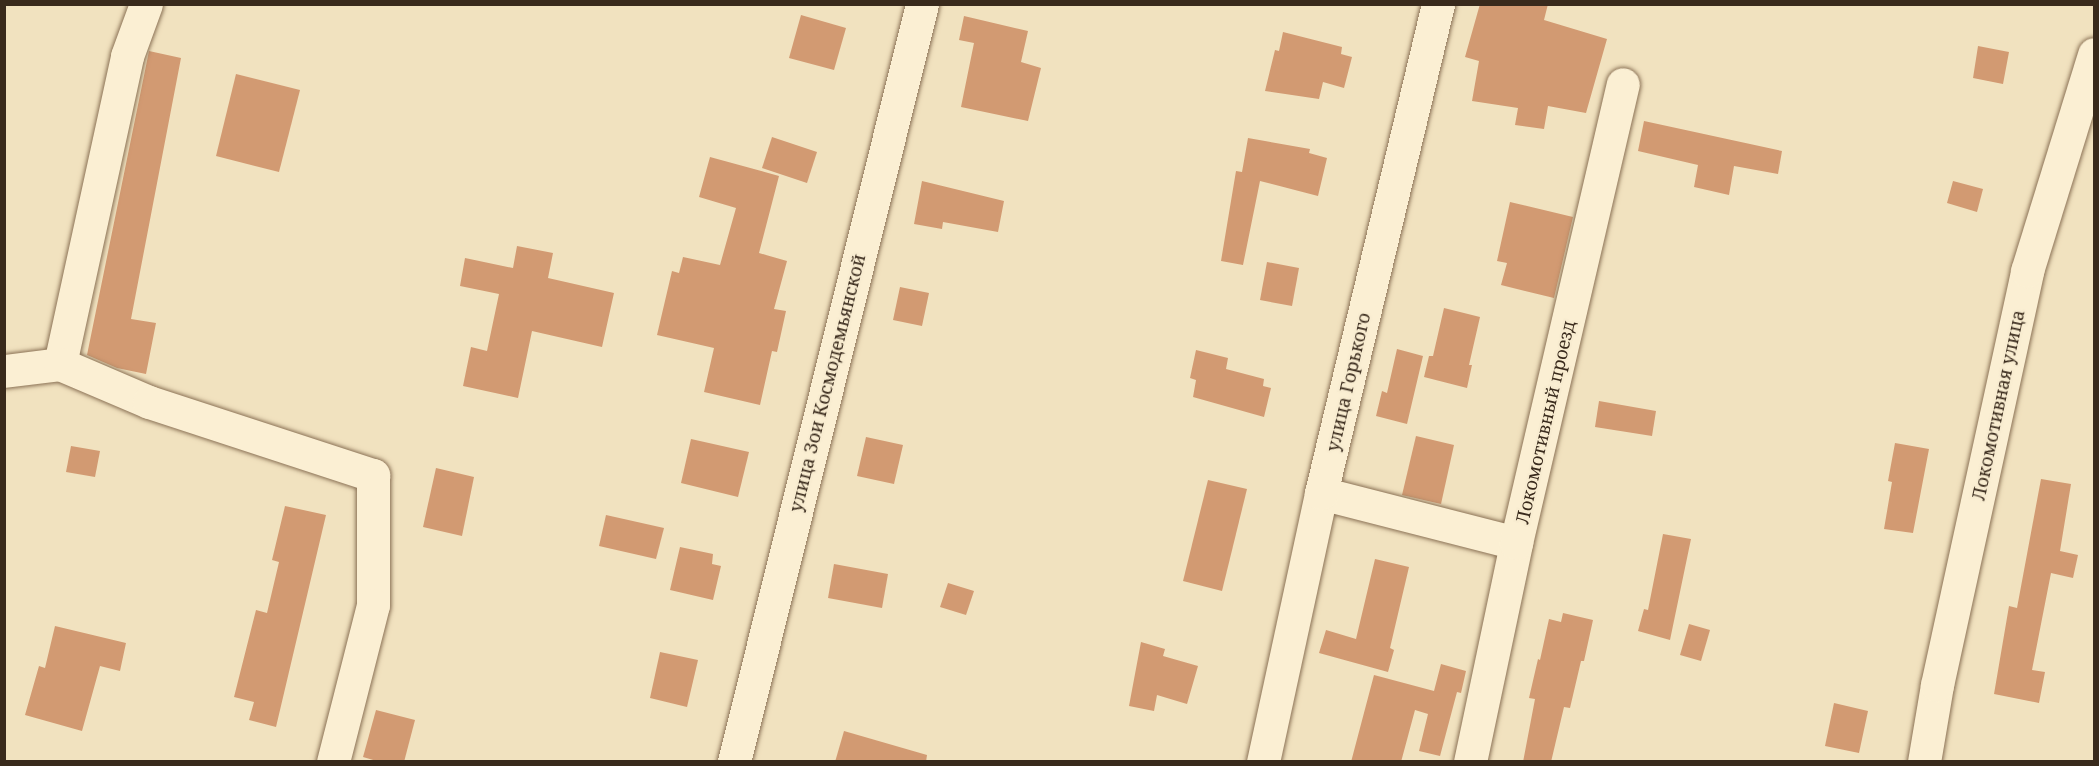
<!DOCTYPE html>
<html>
<head>
<meta charset="utf-8">
<style>
	body { margin:0 }
	#map { position:relative; width:2099px; height:766px; overflow:hidden; background:#f1e2bf; font-family:"Noto Serif",serif }
	div>[style] { position:absolute }
	.building>* { inset:0; background:#d29a72 }
	.roads { filter:drop-shadow(0 0 2px #8b7256) drop-shadow(0 0 2px #8b7256) }
	.minor>* { height:33px; margin:-16.5px; padding:0 16.5px; transform-origin:16.5px; border-radius:16.5px; background:#fbefd3 }
	span { translate:-50% -50%; white-space:nowrap; text-align:center; line-height:1.15; -webkit-text-stroke:4.5px #f8ecd0; paint-order:stroke }
	.street-label { font-size:18px; color:#392a1c }
	.frame { position:absolute; inset:0; border:6px solid #392a1c; pointer-events:none }
</style>
</head>
<body>
<div id="map">
	<div class="building">
		<i style="clip-path:polygon(1480px 4px,1548px 4px,1544px 20px,1607px 39px,1586px 113px,1548px 106px,1544px 129px,1515px 125px,1518px 108px,1472px 101px,1479px 61px,1465px 57px)"></i>
		<i style="clip-path:polygon(801px 15px,846px 28px,834px 70px,789px 58px)"></i>
		<i style="clip-path:polygon(964px 16px,1028px 31px,1021px 62px,1041px 68px,1028px 121px,961px 107px,974px 43px,959px 40px)"></i>
		<i style="clip-path:polygon(1283px 32px,1342px 47px,1341px 54px,1352px 57px,1344px 88px,1323px 82px,1319px 99px,1265px 91px,1275px 50px,1279px 51px)"></i>
		<i style="clip-path:polygon(1978px 46px,2009px 52px,2003px 84px,1973px 78px)"></i>
		<i style="clip-path:polygon(149px 51px,181px 58px,131px 319px,156px 323px,146px 374px,117px 368px,87px 355px)"></i>
		<i style="clip-path:polygon(236px 74px,300px 90px,279px 172px,216px 156px)"></i>
		<i style="clip-path:polygon(1644px 121px,1782px 151px,1778px 174px,1734px 166px,1729px 195px,1694px 187px,1698px 165px,1638px 151px)"></i>
		<i style="clip-path:polygon(772px 137px,817px 152px,807px 183px,762px 168px)"></i>
		<i style="clip-path:polygon(1248px 138px,1310px 149px,1309px 153px,1327px 158px,1318px 196px,1260px 181px,1243px 265px,1221px 261px,1236px 171px,1242px 172px)"></i>
		<i style="clip-path:polygon(710px 157px,779px 176px,759px 253px,787px 261px,774px 309px,786px 311px,777px 352px,772px 351px,760px 405px,704px 392px,714px 348px,657px 335px,672px 271px,679px 273px,683px 257px,720px 265px,736px 208px,699px 197px)"></i>
		<i style="clip-path:polygon(922px 181px,1004px 201px,998px 232px,943px 222px,942px 229px,914px 224px)"></i>
		<i style="clip-path:polygon(1953px 181px,1983px 189px,1977px 212px,1947px 203px)"></i>
		<i style="clip-path:polygon(1510px 202px,1573px 217px,1554px 298px,1501px 285px,1507px 263px,1497px 261px)"></i>
		<i style="clip-path:polygon(517px 246px,553px 253px,548px 278px,614px 293px,602px 347px,532px 331px,518px 398px,463px 386px,471px 347px,487px 351px,499px 294px,460px 286px,465px 258px,513px 268px)"></i>
		<i style="clip-path:polygon(1267px 262px,1299px 268px,1292px 306px,1260px 300px)"></i>
		<i style="clip-path:polygon(900px 287px,929px 293px,922px 326px,893px 320px)"></i>
		<i style="clip-path:polygon(1444px 308px,1480px 317px,1469px 365px,1472px 365px,1467px 388px,1424px 377px,1429px 356px,1433px 356px)"></i>
		<i style="clip-path:polygon(1397px 349px,1423px 356px,1407px 424px,1376px 416px,1382px 391px,1387px 393px)"></i>
		<i style="clip-path:polygon(1196px 350px,1228px 358px,1226px 369px,1264px 379px,1263px 386px,1271px 388px,1264px 417px,1193px 397px,1196px 380px,1190px 378px)"></i>
		<i style="clip-path:polygon(1599px 401px,1656px 411px,1652px 436px,1595px 427px)"></i>
		<i style="clip-path:polygon(1416px 436px,1454px 445px,1441px 504px,1402px 495px)"></i>
		<i style="clip-path:polygon(866px 437px,903px 445px,894px 484px,857px 476px)"></i>
		<i style="clip-path:polygon(691px 439px,749px 452px,738px 497px,681px 483px)"></i>
		<i style="clip-path:polygon(1895px 443px,1929px 449px,1913px 533px,1884px 529px,1892px 482px,1888px 481px)"></i>
		<i style="clip-path:polygon(71px 446px,100px 451px,95px 477px,66px 472px)"></i>
		<i style="clip-path:polygon(436px 468px,474px 477px,462px 536px,423px 527px)"></i>
		<i style="clip-path:polygon(2041px 479px,2071px 484px,2060px 551px,2078px 555px,2073px 578px,2051px 573px,2032px 670px,2045px 672px,2039px 703px,1994px 694px,2009px 606px,2017px 608px)"></i>
		<i style="clip-path:polygon(1208px 480px,1247px 489px,1222px 591px,1183px 581px)"></i>
		<i style="clip-path:polygon(285px 506px,326px 515px,276px 727px,249px 720px,254px 702px,234px 697px,256px 610px,267px 613px,279px 562px,272px 560px)"></i>
		<i style="clip-path:polygon(606px 515px,664px 528px,656px 559px,599px 546px)"></i>
		<i style="clip-path:polygon(1663px 534px,1691px 539px,1670px 640px,1638px 631px,1644px 609px,1648px 610px)"></i>
		<i style="clip-path:polygon(680px 547px,713px 554px,712px 564px,721px 566px,713px 600px,670px 590px)"></i>
		<i style="clip-path:polygon(1375px 559px,1409px 567px,1390px 648px,1394px 650px,1388px 672px,1319px 653px,1326px 630px,1356px 639px)"></i>
		<i style="clip-path:polygon(834px 564px,888px 574px,882px 608px,828px 598px)"></i>
		<i style="clip-path:polygon(948px 583px,974px 591px,966px 615px,940px 607px)"></i>
		<i style="clip-path:polygon(1563px 613px,1593px 620px,1584px 661px,1581px 661px,1570px 708px,1564px 707px,1551px 762px,1523px 762px,1535px 699px,1529px 698px,1538px 659px,1540px 660px,1549px 619px,1561px 622px)"></i>
		<i style="clip-path:polygon(1689px 624px,1710px 630px,1701px 661px,1680px 655px)"></i>
		<i style="clip-path:polygon(55px 626px,126px 643px,120px 671px,100px 666px,82px 731px,25px 715px,39px 666px,45px 668px)"></i>
		<i style="clip-path:polygon(1141px 642px,1165px 649px,1163px 656px,1198px 666px,1187px 704px,1157px 695px,1154px 711px,1129px 706px)"></i>
		<i style="clip-path:polygon(660px 652px,698px 660px,687px 707px,650px 698px)"></i>
		<i style="clip-path:polygon(1441px 664px,1466px 671px,1461px 693px,1457px 692px,1440px 756px,1419px 751px,1428px 714px,1415px 710px,1401px 762px,1351px 762px,1374px 675px,1434px 691px)"></i>
		<i style="clip-path:polygon(1834px 703px,1868px 711px,1859px 753px,1825px 746px)"></i>
		<i style="clip-path:polygon(376px 710px,415px 720px,404px 762px,380px 762px,363px 757px)"></i>
		<i style="clip-path:polygon(844px 731px,927px 755px,926px 762px,835px 762px)"></i>
	</div>
	<div class="roads">
		<div class="minor">
			<i style="left:60px;top:364px;width:315px;rotate:-77.7deg"></i>
			<i style="left:127px;top:56px;width:55px;rotate:-69.9deg"></i>
			<i style="left:4px;top:371px;width:56px;rotate:-7.1deg"></i>
			<i style="left:60px;top:364px;width:97px;rotate:23.1deg"></i>
			<i style="left:149px;top:402px;width:236px;rotate:18.1deg"></i>
			<i style="left:373px;top:475px;width:130px;rotate:90deg"></i>
			<i style="left:373px;top:605px;width:162px;rotate:104.3deg"></i>
			<i style="left:1321px;top:493px;width:201px;rotate:14.4deg"></i>
			<i style="left:734px;top:762px;width:781px;rotate:-76.07deg"></i>
			<i style="left:1263px;top:762px;width:275px;rotate:-77.8deg"></i>
			<i style="left:1321px;top:493px;width:503px;rotate:-76.54deg"></i>
			<i style="left:1470px;top:762px;width:224px;rotate:-78.1deg"></i>
			<i style="left:1516px;top:543px;width:471px;rotate:-76.9deg"></i>
			<i style="left:1924px;top:762px;width:78px;rotate:-80.4deg"></i>
			<i style="left:1937px;top:685px;width:424px;rotate:-77.7deg"></i>
			<i style="left:2027px;top:271px;width:227px;rotate:-72.8deg"></i>
		</div>
	</div>
	<div class="street-label">
		<span style="left:1348px;top:382px;rotate:-77deg">улица Горького</span>
		<span style="left:827px;top:383px;rotate:-76deg">улица Зои Космодемьянской</span>
		<span style="left:1998px;top:405px;rotate:-78deg">Локомотивная улица</span>
		<span style="left:1545px;top:422px;rotate:-77deg">Локомотивный проезд</span>
	</div>
	<div class="frame"></div>
</div>
</body>
</html>
